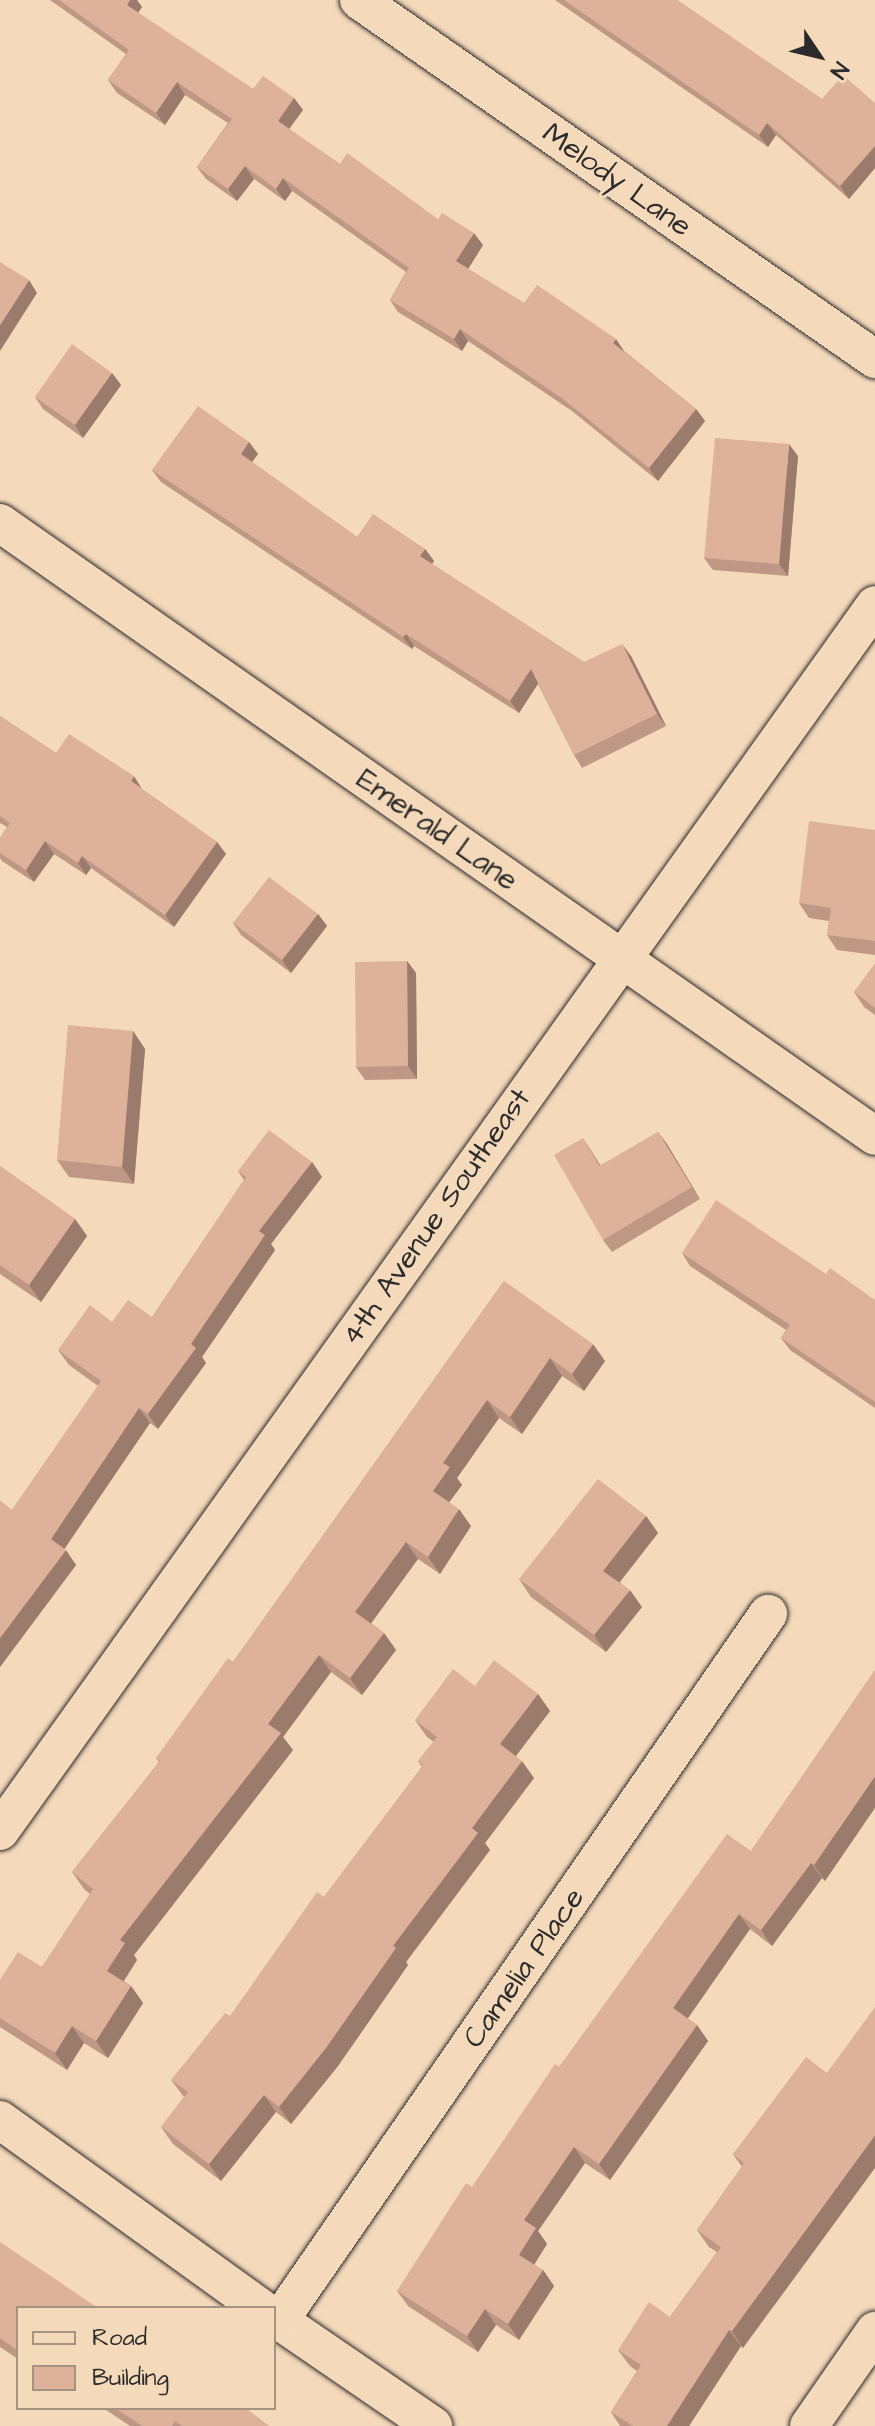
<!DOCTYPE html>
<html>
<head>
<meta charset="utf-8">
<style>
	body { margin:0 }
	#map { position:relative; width:875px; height:2426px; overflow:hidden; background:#f5d9bb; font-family:"Architects Daughter",sans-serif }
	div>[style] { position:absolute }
	.roads { filter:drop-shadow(0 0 2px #2b2b2b) drop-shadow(0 0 2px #2b2b2b) }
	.street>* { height:38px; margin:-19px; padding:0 19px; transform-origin:19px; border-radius:19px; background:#f5d9bb }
	.wall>* { inset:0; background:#be9884 }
	.shaded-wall>* { inset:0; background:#9b7c6c }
	.building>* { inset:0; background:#ddb19a }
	span { translate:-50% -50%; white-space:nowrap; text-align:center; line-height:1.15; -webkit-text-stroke:6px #f5d9bb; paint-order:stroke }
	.street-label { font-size:30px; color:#2b2b2b }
	.legend { position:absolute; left:16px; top:2306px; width:260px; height:104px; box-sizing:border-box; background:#f5d9bb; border:2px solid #a49381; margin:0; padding:10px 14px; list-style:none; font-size:24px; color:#2b2b2b }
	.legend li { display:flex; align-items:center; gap:16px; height:40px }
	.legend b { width:40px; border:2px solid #a49381 }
	.north { position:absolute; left:779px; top:16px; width:80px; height:80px; -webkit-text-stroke:6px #f5d9bb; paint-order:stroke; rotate:125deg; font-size:22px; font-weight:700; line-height:32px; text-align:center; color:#2b2b2b }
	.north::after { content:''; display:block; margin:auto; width:28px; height:36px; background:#2b2b2b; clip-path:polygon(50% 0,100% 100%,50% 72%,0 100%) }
</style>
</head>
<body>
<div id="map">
	<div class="roads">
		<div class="street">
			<i style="left:359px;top:0;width:629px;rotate:34.83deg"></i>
			<i style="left:0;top:523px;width:1068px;rotate:35.01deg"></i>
			<i style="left:0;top:1831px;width:1506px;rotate:-54.48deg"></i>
			<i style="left:0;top:2120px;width:322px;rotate:35.8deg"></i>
			<i style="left:274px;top:2317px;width:193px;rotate:34.4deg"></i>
			<i style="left:279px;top:2321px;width:860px;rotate:-55.33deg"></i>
			<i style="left:809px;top:2426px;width:116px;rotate:-55.2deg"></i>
		</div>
	</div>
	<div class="wall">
		<i style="clip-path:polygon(50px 0,137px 0,142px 7px,138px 13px,253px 89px,294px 98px,303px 110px,289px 129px,340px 164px,483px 245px,468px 269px,524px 303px,624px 351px,696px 409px,705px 421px,658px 481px,572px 411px,468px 341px,462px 351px,398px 312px,390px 300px,406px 272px,292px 191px,285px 201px,254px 179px,237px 201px,206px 179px,197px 167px,228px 123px,185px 95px,165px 125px,117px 93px,108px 80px,126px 54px)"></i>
		<i style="clip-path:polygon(555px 0,677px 0,822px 99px,875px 103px,875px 168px,849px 199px,776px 135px,768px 147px)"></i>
		<i style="clip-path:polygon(112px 373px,121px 385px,83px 438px,43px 409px,35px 397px)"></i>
		<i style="clip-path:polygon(249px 442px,258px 454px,252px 462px,357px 537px,425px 549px,434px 561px,432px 564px,584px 662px,631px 656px,666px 726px,582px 768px,574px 755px,538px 684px,519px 713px,414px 646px,412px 649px,161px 482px,152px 470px)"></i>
		<i style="clip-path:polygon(798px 456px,788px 576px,713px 570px,704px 558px)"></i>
		<i style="clip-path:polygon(0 716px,56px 753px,142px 789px,217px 842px,226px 854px,174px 927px,91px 868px,86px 875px,54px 854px,34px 882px,2px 861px,0 858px,0 838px,7px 827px,0 823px)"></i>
		<i style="clip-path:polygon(875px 830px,875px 955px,837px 950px,827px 935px,829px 921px,809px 918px,799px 903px)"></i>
		<i style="clip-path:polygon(318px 914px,327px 926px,291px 973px,241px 935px,233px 923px)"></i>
		<i style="clip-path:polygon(407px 961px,416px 973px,417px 1079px,365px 1080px,356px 1067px)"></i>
		<i style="clip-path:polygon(875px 964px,875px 1015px,864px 1007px,854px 992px)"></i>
		<i style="clip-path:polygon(133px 1031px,145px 1049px,134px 1184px,69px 1177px,57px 1160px)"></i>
		<i style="clip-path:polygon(658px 1132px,700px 1199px,612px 1252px,603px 1240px,583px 1138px,601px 1166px)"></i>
		<i style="clip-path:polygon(312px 1162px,322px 1177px,271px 1244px,275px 1250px,202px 1357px,206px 1363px,158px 1429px,150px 1423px,64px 1549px,76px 1565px,0 1667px,0 1501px,12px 1510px,98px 1386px,69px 1365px,58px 1350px,112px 1322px,152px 1317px,244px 1180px,238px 1171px)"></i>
		<i style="clip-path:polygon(0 1166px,75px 1219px,87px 1236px,41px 1302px,0 1274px)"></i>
		<i style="clip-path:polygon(682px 1253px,826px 1274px,875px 1300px,875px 1408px,790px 1350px,781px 1338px,786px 1330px,690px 1266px)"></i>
		<i style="clip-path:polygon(504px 1281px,605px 1361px,584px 1391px,562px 1376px,522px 1434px,499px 1418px,457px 1478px,462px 1485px,449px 1502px,471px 1526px,440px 1574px,418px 1559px,371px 1623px,384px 1633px,396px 1650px,362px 1695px,331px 1672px,283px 1737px,293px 1750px,134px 1955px,137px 1960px,124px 1981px,131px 1986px,143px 2003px,108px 2058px,84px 2043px,67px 2070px,0 2027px,0 1980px,42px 1967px,90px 1894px,84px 1889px,72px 1872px,159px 1762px,156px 1758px,233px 1662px)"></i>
		<i style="clip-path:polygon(646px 1516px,658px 1533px,620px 1582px,642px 1607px,606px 1652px,531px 1597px,519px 1579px)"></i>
		<i style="clip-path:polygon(875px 1670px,825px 1881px,822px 1878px,772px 1946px,750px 1929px,687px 2018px,697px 2025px,708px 2041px,610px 2180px,585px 2163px,538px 2231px,547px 2244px,534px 2265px,543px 2270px,554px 2286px,519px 2340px,496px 2325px,478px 2352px,408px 2306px,397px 2291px,559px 2067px,751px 1851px)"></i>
		<i style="clip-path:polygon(475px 1686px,538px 1694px,550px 1711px,516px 1756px,534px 1778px,485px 1843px,490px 1850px,406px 1962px,408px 1965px,338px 2066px,291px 2124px,276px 2112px,221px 2181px,173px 2144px,161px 2127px,184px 2097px,171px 2080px,230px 2016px,324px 1897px,422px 1767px,418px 1761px,434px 1742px,427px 1737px,415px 1720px)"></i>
		<i style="clip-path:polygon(827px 2073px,743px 2348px,741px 2346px,689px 2426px,620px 2426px,611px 2412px,637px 2371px,630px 2366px,618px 2350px,670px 2317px,717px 2252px,709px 2247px,697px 2230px,742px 2167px,733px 2154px)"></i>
		<i style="clip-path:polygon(0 2242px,18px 2308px,18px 2359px,0 2347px)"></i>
		<i style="clip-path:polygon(103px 2408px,245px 2408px,269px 2426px,130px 2426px)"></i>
	</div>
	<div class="shaded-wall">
		<i style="clip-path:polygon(130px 0,137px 0,142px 7px,135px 17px,127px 5px)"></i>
		<i style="clip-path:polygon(177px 82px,185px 95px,165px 125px,156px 113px)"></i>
		<i style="clip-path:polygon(294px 98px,303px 110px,286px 133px,278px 121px)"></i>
		<i style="clip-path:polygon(767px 123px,776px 135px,768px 147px,759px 135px)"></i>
		<i style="clip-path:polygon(875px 146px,875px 168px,849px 199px,840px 186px)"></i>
		<i style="clip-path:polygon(245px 166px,254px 179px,237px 201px,228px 189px)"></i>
		<i style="clip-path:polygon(283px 178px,292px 191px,285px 201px,276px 189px)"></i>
		<i style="clip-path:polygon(474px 233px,483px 245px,465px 274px,456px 261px)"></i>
		<i style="clip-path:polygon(29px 280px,37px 293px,0 351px,0 325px)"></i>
		<i style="clip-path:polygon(460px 329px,468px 341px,462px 351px,454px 339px)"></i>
		<i style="clip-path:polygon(616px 339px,624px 351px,621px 355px,613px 343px)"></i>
		<i style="clip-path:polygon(112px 373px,121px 385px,83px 438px,75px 425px)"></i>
		<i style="clip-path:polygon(696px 409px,705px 421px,658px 481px,649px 468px)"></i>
		<i style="clip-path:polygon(249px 442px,258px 454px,249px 466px,241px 454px)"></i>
		<i style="clip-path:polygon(789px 444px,798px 456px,788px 576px,779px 564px)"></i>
		<i style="clip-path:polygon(425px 549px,434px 561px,429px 569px,420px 556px)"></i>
		<i style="clip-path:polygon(406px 634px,414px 646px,412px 649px,403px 637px)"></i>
		<i style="clip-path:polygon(622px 644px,631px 656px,666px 726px,657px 714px)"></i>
		<i style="clip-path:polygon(531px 669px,539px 682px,519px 713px,510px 701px)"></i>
		<i style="clip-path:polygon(134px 776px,142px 789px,131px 781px)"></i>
		<i style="clip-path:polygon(45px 841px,54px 854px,34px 882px,26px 870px)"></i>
		<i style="clip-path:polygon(217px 842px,226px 854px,174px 927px,165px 915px)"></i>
		<i style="clip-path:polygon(82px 856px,91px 868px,86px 875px,78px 863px)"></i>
		<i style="clip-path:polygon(318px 914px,327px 926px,291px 973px,282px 960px)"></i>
		<i style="clip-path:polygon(407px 961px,416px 973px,417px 1079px,408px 1066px)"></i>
		<i style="clip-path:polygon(133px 1031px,145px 1049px,134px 1184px,122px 1167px)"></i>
		<i style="clip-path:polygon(658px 1132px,667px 1144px,700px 1199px,692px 1187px)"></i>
		<i style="clip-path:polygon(312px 1162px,322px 1177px,271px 1244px,275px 1250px,202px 1357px,206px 1363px,158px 1429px,148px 1414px,259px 1231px)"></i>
		<i style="clip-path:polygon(75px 1219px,87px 1236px,41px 1302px,29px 1285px)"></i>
		<i style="clip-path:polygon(593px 1344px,605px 1361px,584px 1391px,572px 1374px)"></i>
		<i style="clip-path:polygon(550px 1358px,562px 1376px,522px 1434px,510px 1417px)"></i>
		<i style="clip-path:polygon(487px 1400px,499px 1418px,457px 1478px,462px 1485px,445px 1508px,433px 1491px,443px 1463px)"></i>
		<i style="clip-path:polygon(139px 1408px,150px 1423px,61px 1554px,51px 1539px)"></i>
		<i style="clip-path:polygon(459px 1509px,471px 1526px,440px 1574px,428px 1557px)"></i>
		<i style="clip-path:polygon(646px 1516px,658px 1533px,615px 1588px,603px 1571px)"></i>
		<i style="clip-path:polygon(406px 1542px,418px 1559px,367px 1629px,355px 1612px)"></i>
		<i style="clip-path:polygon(66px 1550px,76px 1565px,0 1667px,0 1638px)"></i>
		<i style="clip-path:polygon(630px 1590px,642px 1607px,606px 1652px,594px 1635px)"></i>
		<i style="clip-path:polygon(384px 1633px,396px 1650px,362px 1695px,350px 1678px)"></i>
		<i style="clip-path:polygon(319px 1655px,331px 1672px,283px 1737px,293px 1750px,134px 1955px,137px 1960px,119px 1988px,107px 1971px,120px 1940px,268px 1724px)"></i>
		<i style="clip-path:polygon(538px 1694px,550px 1711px,512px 1761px,500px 1744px)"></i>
		<i style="clip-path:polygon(522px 1761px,534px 1778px,485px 1843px,490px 1850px,406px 1962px,408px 1965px,338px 2066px,291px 2124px,279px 2107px,393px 1946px,472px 1828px)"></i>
		<i style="clip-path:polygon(875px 1776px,875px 1808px,825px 1881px,814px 1865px)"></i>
		<i style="clip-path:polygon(811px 1863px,822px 1878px,772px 1946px,761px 1930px)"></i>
		<i style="clip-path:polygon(739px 1914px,750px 1929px,684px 2024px,673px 2008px)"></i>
		<i style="clip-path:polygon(131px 1986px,143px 2003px,108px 2058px,96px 2041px)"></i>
		<i style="clip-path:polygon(697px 2025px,708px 2041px,610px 2180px,599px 2164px)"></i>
		<i style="clip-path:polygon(72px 2026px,84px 2043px,67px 2070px,55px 2053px)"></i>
		<i style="clip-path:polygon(264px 2095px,276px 2112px,221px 2181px,209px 2164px)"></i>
		<i style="clip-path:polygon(875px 2135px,875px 2168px,743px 2348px,732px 2331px)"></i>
		<i style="clip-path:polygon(574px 2147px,585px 2163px,538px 2231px,547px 2244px,530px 2271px,519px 2255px,524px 2220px)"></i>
		<i style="clip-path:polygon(543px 2270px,554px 2286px,519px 2340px,508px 2324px)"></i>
		<i style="clip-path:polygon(485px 2309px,496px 2325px,478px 2352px,467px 2336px)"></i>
		<i style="clip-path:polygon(729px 2330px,741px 2346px,689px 2426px,667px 2426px)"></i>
	</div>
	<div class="building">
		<i style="clip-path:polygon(59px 0,130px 0,127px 5px,253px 89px,263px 76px,294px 98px,278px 121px,340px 164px,347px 153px,438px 219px,442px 213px,474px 233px,456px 261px,524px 303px,537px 285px,616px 339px,613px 343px,696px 409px,649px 468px,563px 399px,460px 329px,454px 339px,390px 300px,409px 268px,283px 178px,276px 189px,245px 166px,228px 189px,197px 167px,232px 119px,177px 82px,156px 113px,108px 80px,129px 50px)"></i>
		<i style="clip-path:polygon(564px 0,677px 0,822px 99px,843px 75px,875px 103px,875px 146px,840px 186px,767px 123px,759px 135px)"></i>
		<i style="clip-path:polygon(0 262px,29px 280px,0 325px)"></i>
		<i style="clip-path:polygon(72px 344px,112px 373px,75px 425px,35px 397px)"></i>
		<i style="clip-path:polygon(198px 406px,249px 442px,241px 454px,357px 537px,373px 514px,425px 549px,420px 556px,584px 662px,622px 644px,657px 714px,574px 755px,531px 669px,510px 701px,406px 634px,403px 637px,152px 470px)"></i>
		<i style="clip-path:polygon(715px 438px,789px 444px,779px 564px,704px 558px)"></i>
		<i style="clip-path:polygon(0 716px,56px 753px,69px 734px,134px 776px,131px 781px,217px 842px,165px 915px,82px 856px,78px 863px,45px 841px,26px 870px,0 853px,0 838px,10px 823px,0 816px)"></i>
		<i style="clip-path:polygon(809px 821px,875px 830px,875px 941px,827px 935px,831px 908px,799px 903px)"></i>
		<i style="clip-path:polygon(269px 877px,318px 914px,282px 960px,233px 923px)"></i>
		<i style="clip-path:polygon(407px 961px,408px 1066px,356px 1067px,355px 962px)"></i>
		<i style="clip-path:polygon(875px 964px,875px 1008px,854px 992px)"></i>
		<i style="clip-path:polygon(68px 1025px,133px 1031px,122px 1167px,57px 1160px)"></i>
		<i style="clip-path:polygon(269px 1130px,312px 1162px,259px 1231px,265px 1235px,191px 1344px,196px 1348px,148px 1414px,139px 1408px,51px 1539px,66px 1550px,0 1638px,0 1501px,12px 1510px,101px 1381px,58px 1350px,90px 1305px,112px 1322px,128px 1300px,152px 1317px,246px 1177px,238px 1171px)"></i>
		<i style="clip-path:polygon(658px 1132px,692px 1187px,603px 1240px,554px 1155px,583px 1138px,599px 1166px)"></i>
		<i style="clip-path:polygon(0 1166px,75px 1219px,29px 1285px,0 1265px)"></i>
		<i style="clip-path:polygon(716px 1200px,826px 1274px,830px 1268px,875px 1300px,875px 1402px,781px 1338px,790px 1325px,682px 1253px)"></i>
		<i style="clip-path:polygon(504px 1281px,593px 1344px,572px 1374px,550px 1358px,510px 1417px,487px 1400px,443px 1463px,450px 1467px,433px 1491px,459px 1509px,428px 1557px,406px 1542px,355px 1612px,384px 1633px,350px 1678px,319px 1655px,268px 1724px,281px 1733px,120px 1940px,125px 1943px,107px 1971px,131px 1986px,96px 2041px,72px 2026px,55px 2053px,0 2018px,0 1980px,18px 1952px,42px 1967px,93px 1889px,72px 1872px,160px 1761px,156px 1758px,228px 1658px,233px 1662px)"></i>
		<i style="clip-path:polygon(598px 1479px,646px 1516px,603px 1571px,630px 1590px,594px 1635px,519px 1579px)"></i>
		<i style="clip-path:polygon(494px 1660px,538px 1694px,500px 1744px,522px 1761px,472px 1828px,478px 1833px,393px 1946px,396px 1948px,326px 2048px,279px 2107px,264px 2095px,209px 2164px,161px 2127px,188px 2092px,171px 2080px,225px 2013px,230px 2016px,317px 1892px,324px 1897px,423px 1765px,418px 1761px,437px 1737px,415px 1720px,453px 1669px,475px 1686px)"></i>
		<i style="clip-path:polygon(875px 1670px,875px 1776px,814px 1865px,811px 1863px,761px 1930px,739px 1914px,673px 2008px,697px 2025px,599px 2164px,574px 2147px,524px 2220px,536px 2228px,519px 2255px,543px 2270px,508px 2324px,485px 2309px,467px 2336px,397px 2291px,466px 2183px,472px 2187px,555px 2064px,559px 2067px,727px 1834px,751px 1851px)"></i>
		<i style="clip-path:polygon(875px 2007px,875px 2135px,732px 2331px,729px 2330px,667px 2426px,633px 2426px,611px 2412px,641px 2365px,618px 2350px,649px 2302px,670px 2317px,721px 2247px,697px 2230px,744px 2163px,733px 2154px,806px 2057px,827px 2073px)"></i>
		<i style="clip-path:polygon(0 2242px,98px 2308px,18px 2308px,18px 2351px,0 2338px)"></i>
		<i style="clip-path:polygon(115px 2408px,245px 2408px,269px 2426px,182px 2426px,175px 2421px,172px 2426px,142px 2426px)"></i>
	</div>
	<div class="street-label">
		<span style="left:617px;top:180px;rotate:35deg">Melody Lane</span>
		<span style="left:437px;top:830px;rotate:35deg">Emerald Lane</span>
		<span style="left:436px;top:1217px;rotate:-55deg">4th Avenue Southeast</span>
		<span style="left:524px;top:1968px;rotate:-55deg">Camelia Place</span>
	</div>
	<ul class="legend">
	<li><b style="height:10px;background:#f5d9bb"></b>Road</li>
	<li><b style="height:22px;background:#ddb19a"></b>Building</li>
	</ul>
	<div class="north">N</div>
</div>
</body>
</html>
